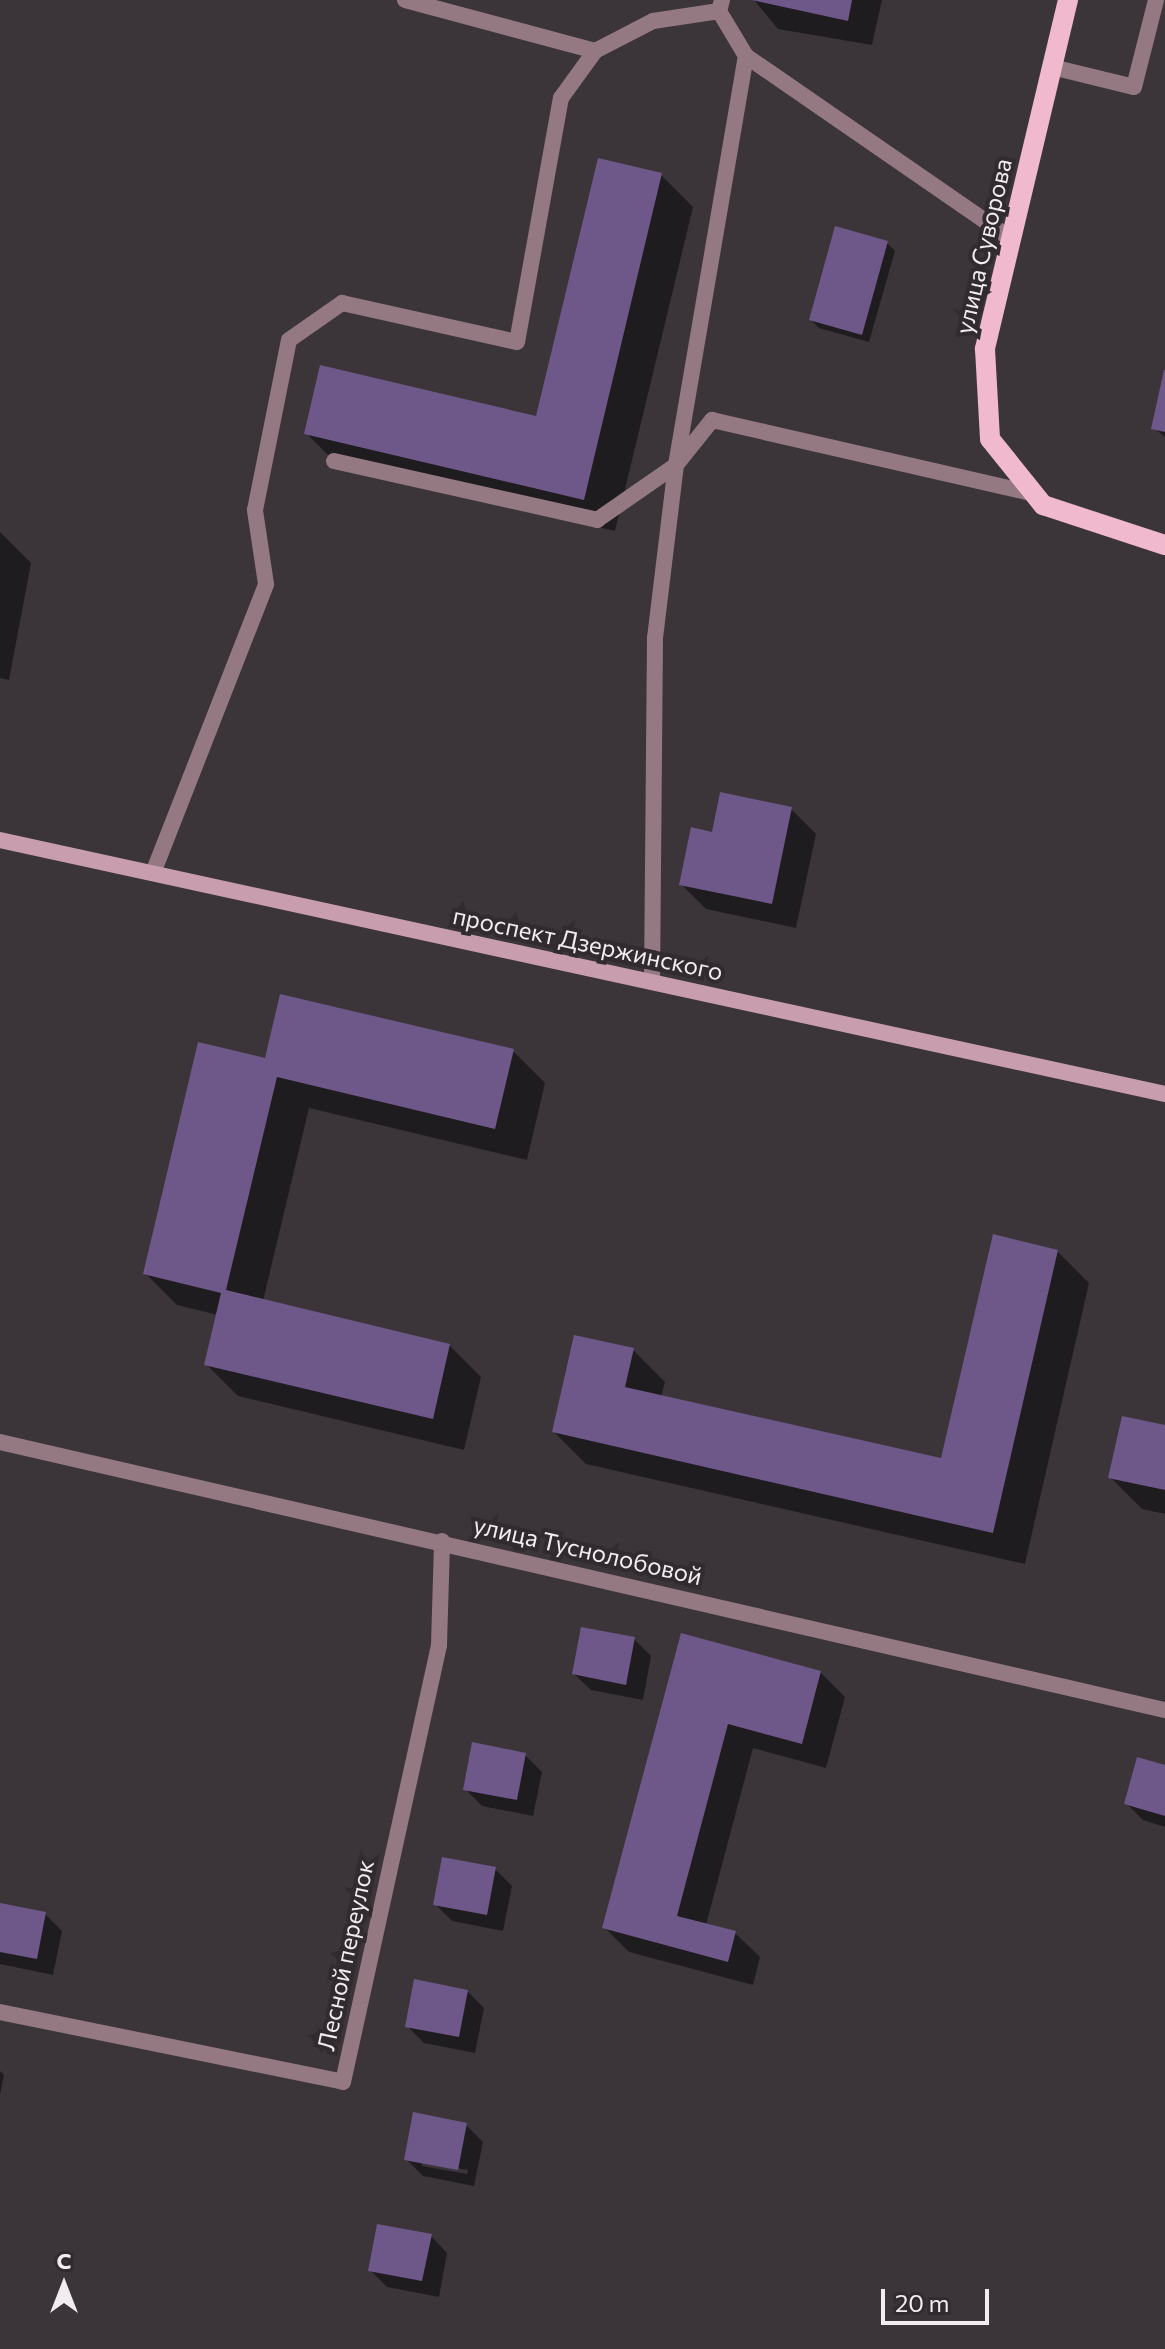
<!DOCTYPE html>
<html>
<head>
<meta charset="utf-8">
<style>
	body { margin:0 }
	#map { position:relative; width:1165px; height:2349px; overflow:hidden; background:#3b353a; font-family:Commissioner,sans-serif }
	div>[style] { position:absolute }
	.shadow>* { inset:0; background:#0007 }
	.building>* { inset:0; background:#6e5789 }
	.lane>* { height:16px; margin:-8px; padding:0 8px; transform-origin:8px; border-radius:8px; background:#947982 }
	.street>* { height:16px; margin:-8px; padding:0 8px; transform-origin:8px; border-radius:8px; background:#947982 }
	.secondary>* { height:16px; margin:-8px; padding:0 8px; transform-origin:8px; border-radius:8px; background:#c89dad }
	.primary>* { height:20px; margin:-10px; padding:0 10px; transform-origin:10px; border-radius:10px; background:#f0b9cd }
	span { translate:-50% -50%; white-space:nowrap; text-align:center; line-height:1.15; -webkit-text-stroke:8px #312b30; paint-order:stroke }
	.street-label { font-size:24px; color:#f0ecf0 }
	.north { position:absolute; left:24px; top:2245px; width:80px; height:80px; -webkit-text-stroke:6px #312b30; paint-order:stroke; rotate:0deg; font-size:22px; font-weight:700; line-height:32px; text-align:center; color:#f0ecf0 }
	.north::after { content:''; display:block; margin:auto; width:28px; height:36px; background:#f0ecf0; clip-path:polygon(50% 0,100% 100%,50% 72%,0 100%) }
	.scale { position:absolute; left:881px; top:2289px; width:108px; height:36px; box-sizing:border-box; border:4px solid #f0ecf0; border-top:0; padding-left:10px; font-size:24px; line-height:28px; white-space:nowrap; color:#f0ecf0; -webkit-text-stroke:6px #312b30; paint-order:stroke }
</style>
</head>
<body>
<div id="map">
	<div class="shadow">
		<i style="clip-path:polygon(754px 0,882px 0,872px 45px,778px 29px)"></i>
		<i style="clip-path:polygon(661px 175px,693px 207px,615px 531px,338px 465px,306px 433px,538px 419px)"></i>
		<i style="clip-path:polygon(887px 243px,895px 251px,869px 342px,819px 328px,811px 320px)"></i>
		<i style="clip-path:polygon(1165px 373px,1165px 437px,1154px 428px)"></i>
		<i style="clip-path:polygon(0 532px,31px 563px,9px 680px,0 678px)"></i>
		<i style="clip-path:polygon(791px 809px,816px 834px,796px 928px,706px 909px,681px 884px,713px 834px)"></i>
		<i style="clip-path:polygon(513px 1051px,545px 1083px,527px 1160px,309px 1108px,263px 1301px,449px 1345px,481px 1377px,464px 1450px,238px 1396px,206px 1364px,218px 1315px,177px 1305px,145px 1273px,266px 1060px)"></i>
		<i style="clip-path:polygon(1057px 1251px,1089px 1283px,1025px 1564px,586px 1464px,554px 1432px,633px 1350px,665px 1382px,661px 1397px,943px 1461px)"></i>
		<i style="clip-path:polygon(1165px 1427px,1165px 1514px,1142px 1509px,1110px 1477px)"></i>
		<i style="clip-path:polygon(682px 1635px,820px 1672px,845px 1697px,826px 1768px,753px 1748px,706px 1925px,735px 1933px,760px 1957px,753px 1985px,629px 1952px,604px 1927px)"></i>
		<i style="clip-path:polygon(634px 1639px,651px 1656px,643px 1700px,591px 1690px,574px 1674px)"></i>
		<i style="clip-path:polygon(525px 1755px,542px 1772px,533px 1816px,482px 1806px,465px 1789px)"></i>
		<i style="clip-path:polygon(1165px 1767px,1165px 1827px,1143px 1820px,1126px 1803px)"></i>
		<i style="clip-path:polygon(495px 1869px,512px 1886px,503px 1931px,452px 1921px,435px 1904px)"></i>
		<i style="clip-path:polygon(0 1905px,45px 1914px,62px 1931px,53px 1975px,0 1964px)"></i>
		<i style="clip-path:polygon(467px 1991px,484px 2008px,475px 2053px,424px 2043px,407px 2026px)"></i>
		<i style="clip-path:polygon(0 2071px,4px 2075px,0 2095px)"></i>
		<i style="clip-path:polygon(evenodd,466px 2125px,483px 2142px,474px 2186px,423px 2176px,406px 2159px,466px 2125px,422px 2162px,468px 2170px,467px 2174px,422px 2166px,422px 2162px)"></i>
		<i style="clip-path:polygon(431px 2236px,447px 2253px,439px 2297px,387px 2287px,370px 2270px)"></i>
	</div>
	<div class="building">
		<i style="clip-path:polygon(752px 0,852px 0,848px 21px)"></i>
		<i style="clip-path:polygon(598px 158px,662px 173px,584px 500px,304px 434px,320px 365px,536px 416px)"></i>
		<i style="clip-path:polygon(835px 226px,888px 241px,862px 335px,809px 320px)"></i>
		<i style="clip-path:polygon(1164px 370px,1165px 370px,1165px 432px,1151px 429px)"></i>
		<i style="clip-path:polygon(720px 792px,792px 807px,772px 904px,679px 885px,691px 827px,712px 832px)"></i>
		<i style="clip-path:polygon(280px 994px,514px 1049px,495px 1129px,277px 1077px,226px 1290px,450px 1344px,433px 1419px,204px 1365px,221px 1293px,143px 1274px,198px 1042px,265px 1058px)"></i>
		<i style="clip-path:polygon(993px 1234px,1058px 1250px,993px 1533px,552px 1432px,574px 1335px,634px 1348px,625px 1387px,941px 1458px)"></i>
		<i style="clip-path:polygon(1122px 1416px,1165px 1425px,1165px 1490px,1108px 1478px)"></i>
		<i style="clip-path:polygon(581px 1627px,635px 1637px,626px 1685px,572px 1674px)"></i>
		<i style="clip-path:polygon(681px 1633px,821px 1671px,802px 1744px,728px 1724px,677px 1916px,736px 1931px,728px 1962px,602px 1928px)"></i>
		<i style="clip-path:polygon(472px 1742px,526px 1753px,517px 1800px,463px 1790px)"></i>
		<i style="clip-path:polygon(1137px 1757px,1165px 1765px,1165px 1816px,1124px 1804px)"></i>
		<i style="clip-path:polygon(442px 1857px,496px 1867px,487px 1915px,433px 1905px)"></i>
		<i style="clip-path:polygon(0 1903px,46px 1912px,37px 1959px,0 1952px)"></i>
		<i style="clip-path:polygon(414px 1979px,468px 1990px,459px 2037px,405px 2027px)"></i>
		<i style="clip-path:polygon(413px 2112px,467px 2123px,458px 2170px,404px 2160px)"></i>
		<i style="clip-path:polygon(377px 2224px,432px 2234px,422px 2281px,368px 2271px)"></i>
	</div>
	<div class="lane">
		<i style="left:405px;top:0;width:197px;rotate:15deg"></i>
		<i style="left:722px;top:0;width:11px;rotate:105deg"></i>
		<i style="left:719px;top:11px;width:52px;rotate:59deg"></i>
		<i style="left:746px;top:56px;width:322px;rotate:34.6deg"></i>
		<i style="left:1052px;top:67px;width:84px;rotate:13.7deg"></i>
		<i style="left:1134px;top:87px;width:90px;rotate:-75.8deg"></i>
		<i style="left:334px;top:461px;width:270px;rotate:12.6deg"></i>
		<i style="left:597px;top:520px;width:96px;rotate:-34.8deg"></i>
		<i style="left:676px;top:465px;width:58px;rotate:-51.3deg"></i>
		<i style="left:712px;top:420px;width:328px;rotate:12.9deg"></i>
		<i style="left:153px;top:873px;width:310px;rotate:-68.6deg"></i>
		<i style="left:266px;top:584px;width:75px;rotate:-98.5deg"></i>
		<i style="left:255px;top:510px;width:173px;rotate:-78.7deg"></i>
		<i style="left:289px;top:340px;width:65px;rotate:-34.9deg"></i>
		<i style="left:342px;top:303px;width:179px;rotate:12.6deg"></i>
		<i style="left:517px;top:342px;width:248px;rotate:-79.8deg"></i>
		<i style="left:561px;top:98px;width:58px;rotate:-54.1deg"></i>
		<i style="left:595px;top:51px;width:65px;rotate:-27.3deg"></i>
		<i style="left:653px;top:21px;width:67px;rotate:-8.6deg"></i>
		<i style="left:652px;top:982px;width:344px;rotate:-89.5deg"></i>
		<i style="left:655px;top:638px;width:174px;rotate:-83.1deg"></i>
		<i style="left:676px;top:465px;width:415px;rotate:-80.3deg"></i>
	</div>
	<div class="street">
		<i style="left:0;top:1442px;width:1195px;rotate:12.96deg"></i>
		<i style="left:0;top:2012px;width:350px;rotate:11.5deg"></i>
		<i style="left:343px;top:2082px;width:447px;rotate:-77.6deg"></i>
		<i style="left:439px;top:1645px;width:104px;rotate:-88.3deg"></i>
	</div>
	<div class="secondary">
		<i style="left:0;top:840px;width:1192px;rotate:12.3deg"></i>
	</div>
	<div class="primary">
		<i style="left:1068px;top:0;width:359px;rotate:103.4deg"></i>
		<i style="left:985px;top:349px;width:90px;rotate:86.8deg"></i>
		<i style="left:990px;top:439px;width:85px;rotate:51.2deg"></i>
		<i style="left:1043px;top:505px;width:128px;rotate:18.2deg"></i>
	</div>
	<div class="street-label">
		<span style="left:983px;top:246px;rotate:-77deg">улица Суворова</span>
		<span style="left:588px;top:943px;rotate:12deg">проспект Дзержинского</span>
		<span style="left:588px;top:1550px;rotate:13deg">улица Туснолобовой</span>
		<span style="left:345px;top:1955px;rotate:-78deg">Лесной переулок</span>
	</div>
	<div class="north">С</div>
	<div class="scale">20 m</div>
</div>
</body>
</html>
